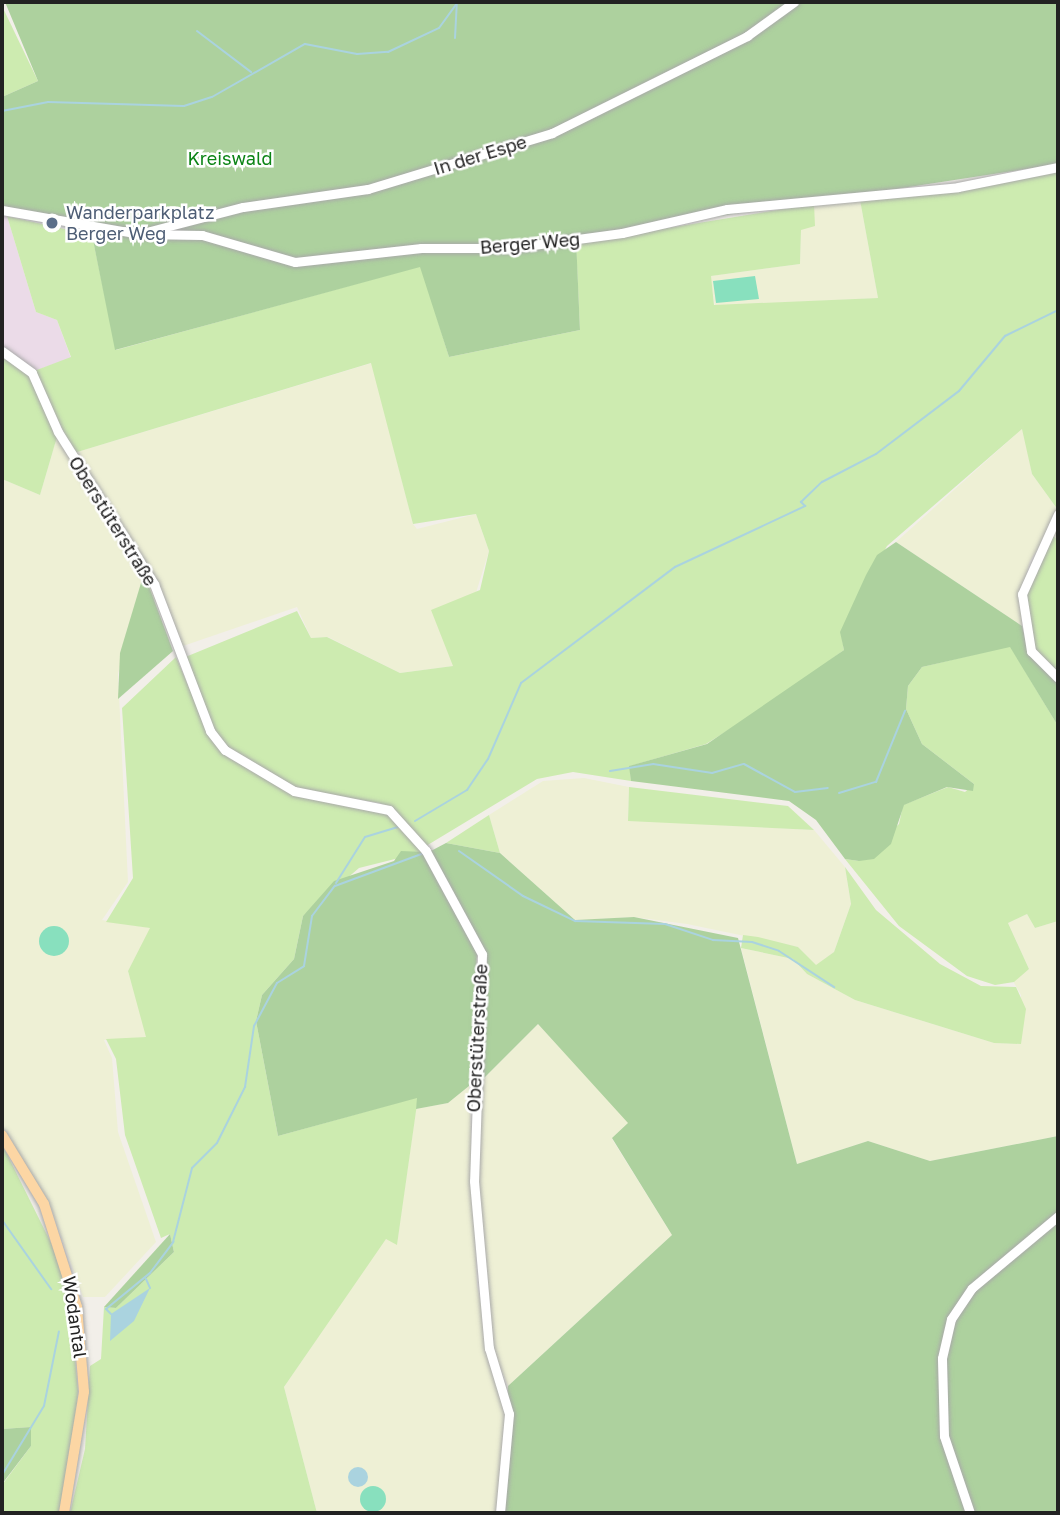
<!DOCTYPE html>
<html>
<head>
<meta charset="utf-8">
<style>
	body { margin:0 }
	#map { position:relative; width:1060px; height:1515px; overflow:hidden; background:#f2efe9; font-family:"Golos Text",sans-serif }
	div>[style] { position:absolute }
	.industrial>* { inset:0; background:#ebdbe8 }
	.farmland>* { inset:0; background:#eef0d5 }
	.grass>* { inset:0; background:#cdebb0 }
	.forest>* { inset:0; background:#add19e }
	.pitch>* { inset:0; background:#88e0be }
	.round { border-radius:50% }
	.parking>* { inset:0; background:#e2e2e2 }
	.water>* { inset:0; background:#aad3df }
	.stream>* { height:2px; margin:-1px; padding:0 1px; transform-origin:1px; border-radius:1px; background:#aad3df }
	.roads { filter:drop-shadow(0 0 2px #a9a9a9) drop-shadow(0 0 2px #a9a9a9) }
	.minor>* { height:9px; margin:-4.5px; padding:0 4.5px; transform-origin:4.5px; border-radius:4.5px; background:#fff }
	.major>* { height:10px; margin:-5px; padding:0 5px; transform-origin:5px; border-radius:5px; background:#fcd6a4 }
	.dots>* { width:19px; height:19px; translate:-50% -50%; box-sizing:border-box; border:4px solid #fff; border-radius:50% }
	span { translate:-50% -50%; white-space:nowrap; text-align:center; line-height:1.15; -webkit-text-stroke:5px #fff; paint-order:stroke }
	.street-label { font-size:18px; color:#222 }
	.park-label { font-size:18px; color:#0c8416 }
	.service-label { font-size:18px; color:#4e5e75 }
	.left { translate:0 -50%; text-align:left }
	.frame { position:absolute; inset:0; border:4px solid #222; pointer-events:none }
</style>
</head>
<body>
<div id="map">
	<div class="industrial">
		<i style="clip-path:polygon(2px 216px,7px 216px,36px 312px,57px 320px,71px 358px,34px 371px,2px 349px)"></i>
	</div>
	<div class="farmland">
		<i style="clip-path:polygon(860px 200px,878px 298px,715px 306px,710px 276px,800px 264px,801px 230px,814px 204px)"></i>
		<i style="clip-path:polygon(372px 363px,413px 524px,417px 529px,476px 514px,489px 551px,453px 666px,400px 673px,328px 637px,311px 638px,297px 607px,180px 647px,74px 453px)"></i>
		<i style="clip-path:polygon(1023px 428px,1032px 474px,1058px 510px,1058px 540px,1048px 533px,1030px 561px,1021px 593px,1022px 626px,896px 542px)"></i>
		<i style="clip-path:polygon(57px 437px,144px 573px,118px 674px,128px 882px,102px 920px,151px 928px,128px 971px,147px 1037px,104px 1040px,112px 1058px,118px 1132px,156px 1242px,105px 1297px,83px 1297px,51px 1208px,2px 1127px,2px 479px,40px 495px)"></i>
		<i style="clip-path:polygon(584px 778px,629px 787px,628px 820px,814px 830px,845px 867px,851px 904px,834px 952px,816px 966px,798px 947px,687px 924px,634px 917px,575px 920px,500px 853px,489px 815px,543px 781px)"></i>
		<i style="clip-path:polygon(1027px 914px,1035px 928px,1058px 921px,1058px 1136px,930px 1161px,868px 1141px,797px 1164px,741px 948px,793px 959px,807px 974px,855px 1000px,994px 1043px,1021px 1044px,1021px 995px,1013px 981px,1029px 969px,1008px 923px)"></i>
		<i style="clip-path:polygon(538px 1024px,629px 1123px,612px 1139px,672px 1235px,508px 1386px,492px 1348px,477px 1198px,479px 1083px)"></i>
		<i style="clip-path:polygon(469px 1086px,477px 1286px,507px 1418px,496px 1513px,317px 1513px,284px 1387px,386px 1238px,397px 1244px,416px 1109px,448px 1103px)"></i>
	</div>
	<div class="grass">
		<i style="clip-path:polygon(2px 6px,38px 81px,2px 97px)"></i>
		<i style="clip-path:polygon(1058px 170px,1058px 510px,1032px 474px,1022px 429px,887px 546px,841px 632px,844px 650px,767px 706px,706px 744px,630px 766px,631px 781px,573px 772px,537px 779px,426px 846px,380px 803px,298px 790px,229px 751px,210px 727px,183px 658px,297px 611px,311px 638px,327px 637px,400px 673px,453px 666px,431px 610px,480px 590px,489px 551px,476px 514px,413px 524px,371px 363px,74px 453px,34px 371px,71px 357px,57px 320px,36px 312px,7px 216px,92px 235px,116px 350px,421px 266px,449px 357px,580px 330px,576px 243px,814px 204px,815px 226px,801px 230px,800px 264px,711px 276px,714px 305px,878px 298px,860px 200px)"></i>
		<i style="clip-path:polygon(11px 358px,29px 375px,57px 437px,40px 495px,2px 479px,2px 359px)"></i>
		<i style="clip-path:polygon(1048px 532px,1058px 540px,1058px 675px,1035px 651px,1025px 599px)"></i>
		<i style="clip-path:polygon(1010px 646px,1058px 726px,1058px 921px,1035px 928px,1027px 914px,1008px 923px,1029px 969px,1014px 982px,995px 985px,967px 976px,899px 926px,845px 859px,859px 861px,899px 824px,903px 805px,948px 787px,965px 792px,974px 784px,922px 744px,906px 709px,908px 686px,922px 667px)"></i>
		<i style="clip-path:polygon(176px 657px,209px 735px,229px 758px,298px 796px,382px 808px,423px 852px,359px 868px,303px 916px,294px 959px,262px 995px,256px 1021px,278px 1136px,418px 1097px,397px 1245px,386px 1239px,284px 1387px,317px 1513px,70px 1513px,85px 1449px,90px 1366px,101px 1359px,104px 1307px,116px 1308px,174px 1252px,170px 1234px,161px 1238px,125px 1135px,116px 1059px,106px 1039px,146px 1037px,128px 971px,150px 928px,106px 922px,133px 878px,122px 708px)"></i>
		<i style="clip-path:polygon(629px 787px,788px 806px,814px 830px,628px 821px)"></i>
		<i style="clip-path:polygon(489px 815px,500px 853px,446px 843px)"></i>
		<i style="clip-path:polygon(845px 867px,876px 910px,940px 964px,981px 986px,1016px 987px,1026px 1009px,1021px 1044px,994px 1043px,855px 1000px,807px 974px,793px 959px,741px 948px,743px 935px,758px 937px,798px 947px,816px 965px,834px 952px,851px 904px)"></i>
		<i style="clip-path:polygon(2px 1144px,59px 1259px,70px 1303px,78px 1391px,72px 1462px,59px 1513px,2px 1513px,2px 1485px,31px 1446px,31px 1427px,2px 1429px)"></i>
	</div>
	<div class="forest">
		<i style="clip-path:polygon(5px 2px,1058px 2px,1058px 164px,576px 238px,580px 330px,449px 357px,420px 267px,115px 350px,90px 225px,2px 208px,2px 97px,38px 81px)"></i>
		<i style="clip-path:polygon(896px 542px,1022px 626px,1029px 652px,1058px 681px,1058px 726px,1010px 647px,922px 667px,908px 686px,906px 709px,922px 744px,974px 784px,973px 791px,947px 787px,904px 805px,891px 844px,874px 859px,859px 861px,845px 859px,816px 820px,789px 801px,631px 781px,629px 766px,707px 744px,844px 650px,840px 632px,866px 575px,877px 555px)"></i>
		<i style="clip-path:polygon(144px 573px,173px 651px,118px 699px,120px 653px)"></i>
		<i style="clip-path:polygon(446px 843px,500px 853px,575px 920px,634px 917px,738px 938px,797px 1164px,868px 1141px,930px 1161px,1058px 1136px,1058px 1513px,501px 1513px,508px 1386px,672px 1235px,612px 1138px,628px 1123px,538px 1024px,479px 1083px,485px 953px,429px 852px)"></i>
		<i style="clip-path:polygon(401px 851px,423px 852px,477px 954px,469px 1086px,448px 1103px,416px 1109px,417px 1098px,278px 1136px,256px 1021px,262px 995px,294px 959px,303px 916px,334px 881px,394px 861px)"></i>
		<i style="clip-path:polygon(170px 1234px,174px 1252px,116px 1308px,104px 1307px)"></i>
		<i style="clip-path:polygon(31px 1427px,31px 1446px,2px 1484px,2px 1429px)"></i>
	</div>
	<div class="pitch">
		<i style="clip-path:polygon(755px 276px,759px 299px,716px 303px,713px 281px)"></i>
		<i class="round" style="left:39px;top:926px;width:30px;height:30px"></i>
		<i class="round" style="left:360px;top:1486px;width:26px;height:26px"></i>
	</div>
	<div class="parking">
		<i style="clip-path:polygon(6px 210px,90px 227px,92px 235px,7px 216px)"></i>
	</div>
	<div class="water">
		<i style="clip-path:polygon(150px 1288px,134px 1321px,110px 1341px,111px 1314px)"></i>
		<i class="round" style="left:348px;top:1467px;width:20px;height:20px"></i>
	</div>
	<div class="stream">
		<i style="left:197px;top:31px;width:68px;rotate:37.2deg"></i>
		<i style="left:455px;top:38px;width:33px;rotate:-87deg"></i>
		<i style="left:2px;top:111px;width:47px;rotate:-11.1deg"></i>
		<i style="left:48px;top:102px;width:136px;rotate:1.7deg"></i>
		<i style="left:184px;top:106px;width:29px;rotate:-18deg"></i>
		<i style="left:212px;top:97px;width:107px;rotate:-29.7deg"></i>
		<i style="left:305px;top:44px;width:53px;rotate:10.9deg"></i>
		<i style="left:357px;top:54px;width:31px;rotate:-4deg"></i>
		<i style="left:388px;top:52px;width:56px;rotate:-25.2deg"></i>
		<i style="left:439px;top:28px;width:32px;rotate:-54deg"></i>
		<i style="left:610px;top:771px;width:44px;rotate:-9.2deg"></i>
		<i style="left:653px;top:764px;width:60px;rotate:8.7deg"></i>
		<i style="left:712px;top:773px;width:33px;rotate:-16deg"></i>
		<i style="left:744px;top:764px;width:58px;rotate:28.8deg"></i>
		<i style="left:795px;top:792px;width:33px;rotate:-7deg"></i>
		<i style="left:839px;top:793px;width:39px;rotate:-17deg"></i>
		<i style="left:876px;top:782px;width:77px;rotate:-67.8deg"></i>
		<i style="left:415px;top:821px;width:61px;rotate:-30.8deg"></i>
		<i style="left:467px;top:790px;width:37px;rotate:-56deg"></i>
		<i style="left:488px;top:759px;width:83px;rotate:-66.5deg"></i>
		<i style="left:521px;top:683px;width:193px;rotate:-37deg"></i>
		<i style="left:675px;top:567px;width:144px;rotate:-25.1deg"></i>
		<i style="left:805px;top:506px;width:6px;rotate:-135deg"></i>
		<i style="left:801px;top:502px;width:29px;rotate:-44deg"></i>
		<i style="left:822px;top:482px;width:61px;rotate:-27.4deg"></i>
		<i style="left:876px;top:454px;width:104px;rotate:-37.2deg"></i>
		<i style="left:959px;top:391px;width:72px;rotate:-50.1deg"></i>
		<i style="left:1005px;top:336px;width:59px;rotate:-26.1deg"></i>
		<i style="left:459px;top:851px;width:78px;rotate:35.1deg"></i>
		<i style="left:523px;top:896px;width:58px;rotate:25.7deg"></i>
		<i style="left:575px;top:921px;width:90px;rotate:1.9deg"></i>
		<i style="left:665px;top:924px;width:51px;rotate:18.4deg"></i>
		<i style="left:713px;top:940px;width:39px;rotate:3deg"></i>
		<i style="left:752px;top:942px;width:28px;rotate:18deg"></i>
		<i style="left:779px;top:951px;width:66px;rotate:33.2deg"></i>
		<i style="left:336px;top:883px;width:54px;rotate:-57.8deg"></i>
		<i style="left:365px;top:837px;width:37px;rotate:-17deg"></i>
		<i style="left:2px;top:1220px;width:85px;rotate:54.6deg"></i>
		<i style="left:146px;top:1279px;width:10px;rotate:66deg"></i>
		<i style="left:111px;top:1314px;width:7px;rotate:-135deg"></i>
		<i style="left:106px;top:1309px;width:57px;rotate:-39.3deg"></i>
		<i style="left:150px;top:1273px;width:39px;rotate:-53deg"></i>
		<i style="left:173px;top:1242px;width:76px;rotate:-75.6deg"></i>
		<i style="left:192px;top:1168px;width:35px;rotate:-45deg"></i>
		<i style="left:217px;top:1143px;width:63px;rotate:-63.4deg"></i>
		<i style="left:245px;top:1087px;width:62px;rotate:-81.6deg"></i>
		<i style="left:254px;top:1026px;width:49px;rotate:-61.9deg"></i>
		<i style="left:277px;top:983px;width:32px;rotate:-32deg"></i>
		<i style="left:304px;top:966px;width:51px;rotate:-80.9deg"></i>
		<i style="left:312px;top:916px;width:38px;rotate:-53deg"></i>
		<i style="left:335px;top:886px;width:95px;rotate:-20.3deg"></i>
		<i style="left:2px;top:1475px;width:81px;rotate:-58.7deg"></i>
		<i style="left:44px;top:1406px;width:76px;rotate:-78.7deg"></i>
	</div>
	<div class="roads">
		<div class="minor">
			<i style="left:2px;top:210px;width:139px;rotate:9.9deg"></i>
			<i style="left:139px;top:234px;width:63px;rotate:0.9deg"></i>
			<i style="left:202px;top:235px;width:97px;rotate:16.2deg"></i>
			<i style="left:295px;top:262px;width:127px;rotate:-6.3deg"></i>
			<i style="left:421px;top:248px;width:90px"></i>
			<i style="left:511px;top:248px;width:112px;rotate:-7.7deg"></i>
			<i style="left:622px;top:233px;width:108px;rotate:-12.9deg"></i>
			<i style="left:727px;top:209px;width:232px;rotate:-5.4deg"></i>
			<i style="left:958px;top:187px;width:102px;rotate:-11.3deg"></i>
			<i style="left:150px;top:231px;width:96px;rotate:-14.5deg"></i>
			<i style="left:243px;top:207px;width:126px;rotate:-8.2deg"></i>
			<i style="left:368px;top:189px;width:192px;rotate:-16.9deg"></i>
			<i style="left:552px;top:133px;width:218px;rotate:-26.4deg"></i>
			<i style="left:747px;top:36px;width:58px;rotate:-35.9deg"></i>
			<i style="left:2px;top:351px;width:37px;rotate:36deg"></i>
			<i style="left:32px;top:373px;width:64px;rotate:66.2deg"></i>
			<i style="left:58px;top:432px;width:180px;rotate:57.7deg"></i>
			<i style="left:154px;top:584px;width:157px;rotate:69.1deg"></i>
			<i style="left:210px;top:731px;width:24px;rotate:52deg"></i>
			<i style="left:225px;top:750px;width:80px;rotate:30.7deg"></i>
			<i style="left:294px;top:791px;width:97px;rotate:11.3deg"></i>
			<i style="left:389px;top:810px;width:55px;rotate:47.9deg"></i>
			<i style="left:426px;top:851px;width:117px;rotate:61.5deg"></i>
			<i style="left:482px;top:954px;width:227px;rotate:92deg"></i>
			<i style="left:474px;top:1181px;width:168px;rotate:84.9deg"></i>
			<i style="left:489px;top:1348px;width:69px;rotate:73.1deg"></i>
			<i style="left:509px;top:1414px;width:99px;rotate:95.2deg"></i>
			<i style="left:1058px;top:514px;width:88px;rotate:114.2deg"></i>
			<i style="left:1022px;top:594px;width:58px;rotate:81deg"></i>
			<i style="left:1031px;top:651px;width:38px;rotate:45deg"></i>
			<i style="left:970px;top:1513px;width:81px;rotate:-108.7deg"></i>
			<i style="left:944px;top:1436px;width:78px;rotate:-91.5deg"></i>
			<i style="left:942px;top:1358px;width:40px;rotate:-77deg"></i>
			<i style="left:951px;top:1319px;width:37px;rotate:-56deg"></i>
			<i style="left:972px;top:1288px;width:112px;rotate:-39.9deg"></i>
		</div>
		<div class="major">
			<i style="left:2px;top:1135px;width:81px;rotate:58.7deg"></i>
			<i style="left:44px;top:1204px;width:108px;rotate:72.2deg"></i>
			<i style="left:77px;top:1307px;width:85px;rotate:85.3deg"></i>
			<i style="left:84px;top:1392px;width:123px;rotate:99.4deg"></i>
		</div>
	</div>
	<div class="dots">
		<i style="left:52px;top:223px;background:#5c6f8a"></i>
	</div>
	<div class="street-label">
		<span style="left:480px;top:155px;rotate:-17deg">In der Espe</span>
		<span style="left:530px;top:243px;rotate:-5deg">Berger Weg</span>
		<span style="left:113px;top:521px;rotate:58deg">Oberstüterstraße</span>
		<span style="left:477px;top:1038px;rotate:-87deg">Oberstüterstraße</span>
		<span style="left:75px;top:1317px;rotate:82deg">Wodantal</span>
	</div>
	<div class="park-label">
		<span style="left:230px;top:158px">Kreiswald</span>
	</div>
	<div class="service-label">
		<span class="left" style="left:66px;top:223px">Wanderparkplatz<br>Berger Weg</span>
	</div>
	<div class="frame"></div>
</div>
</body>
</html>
